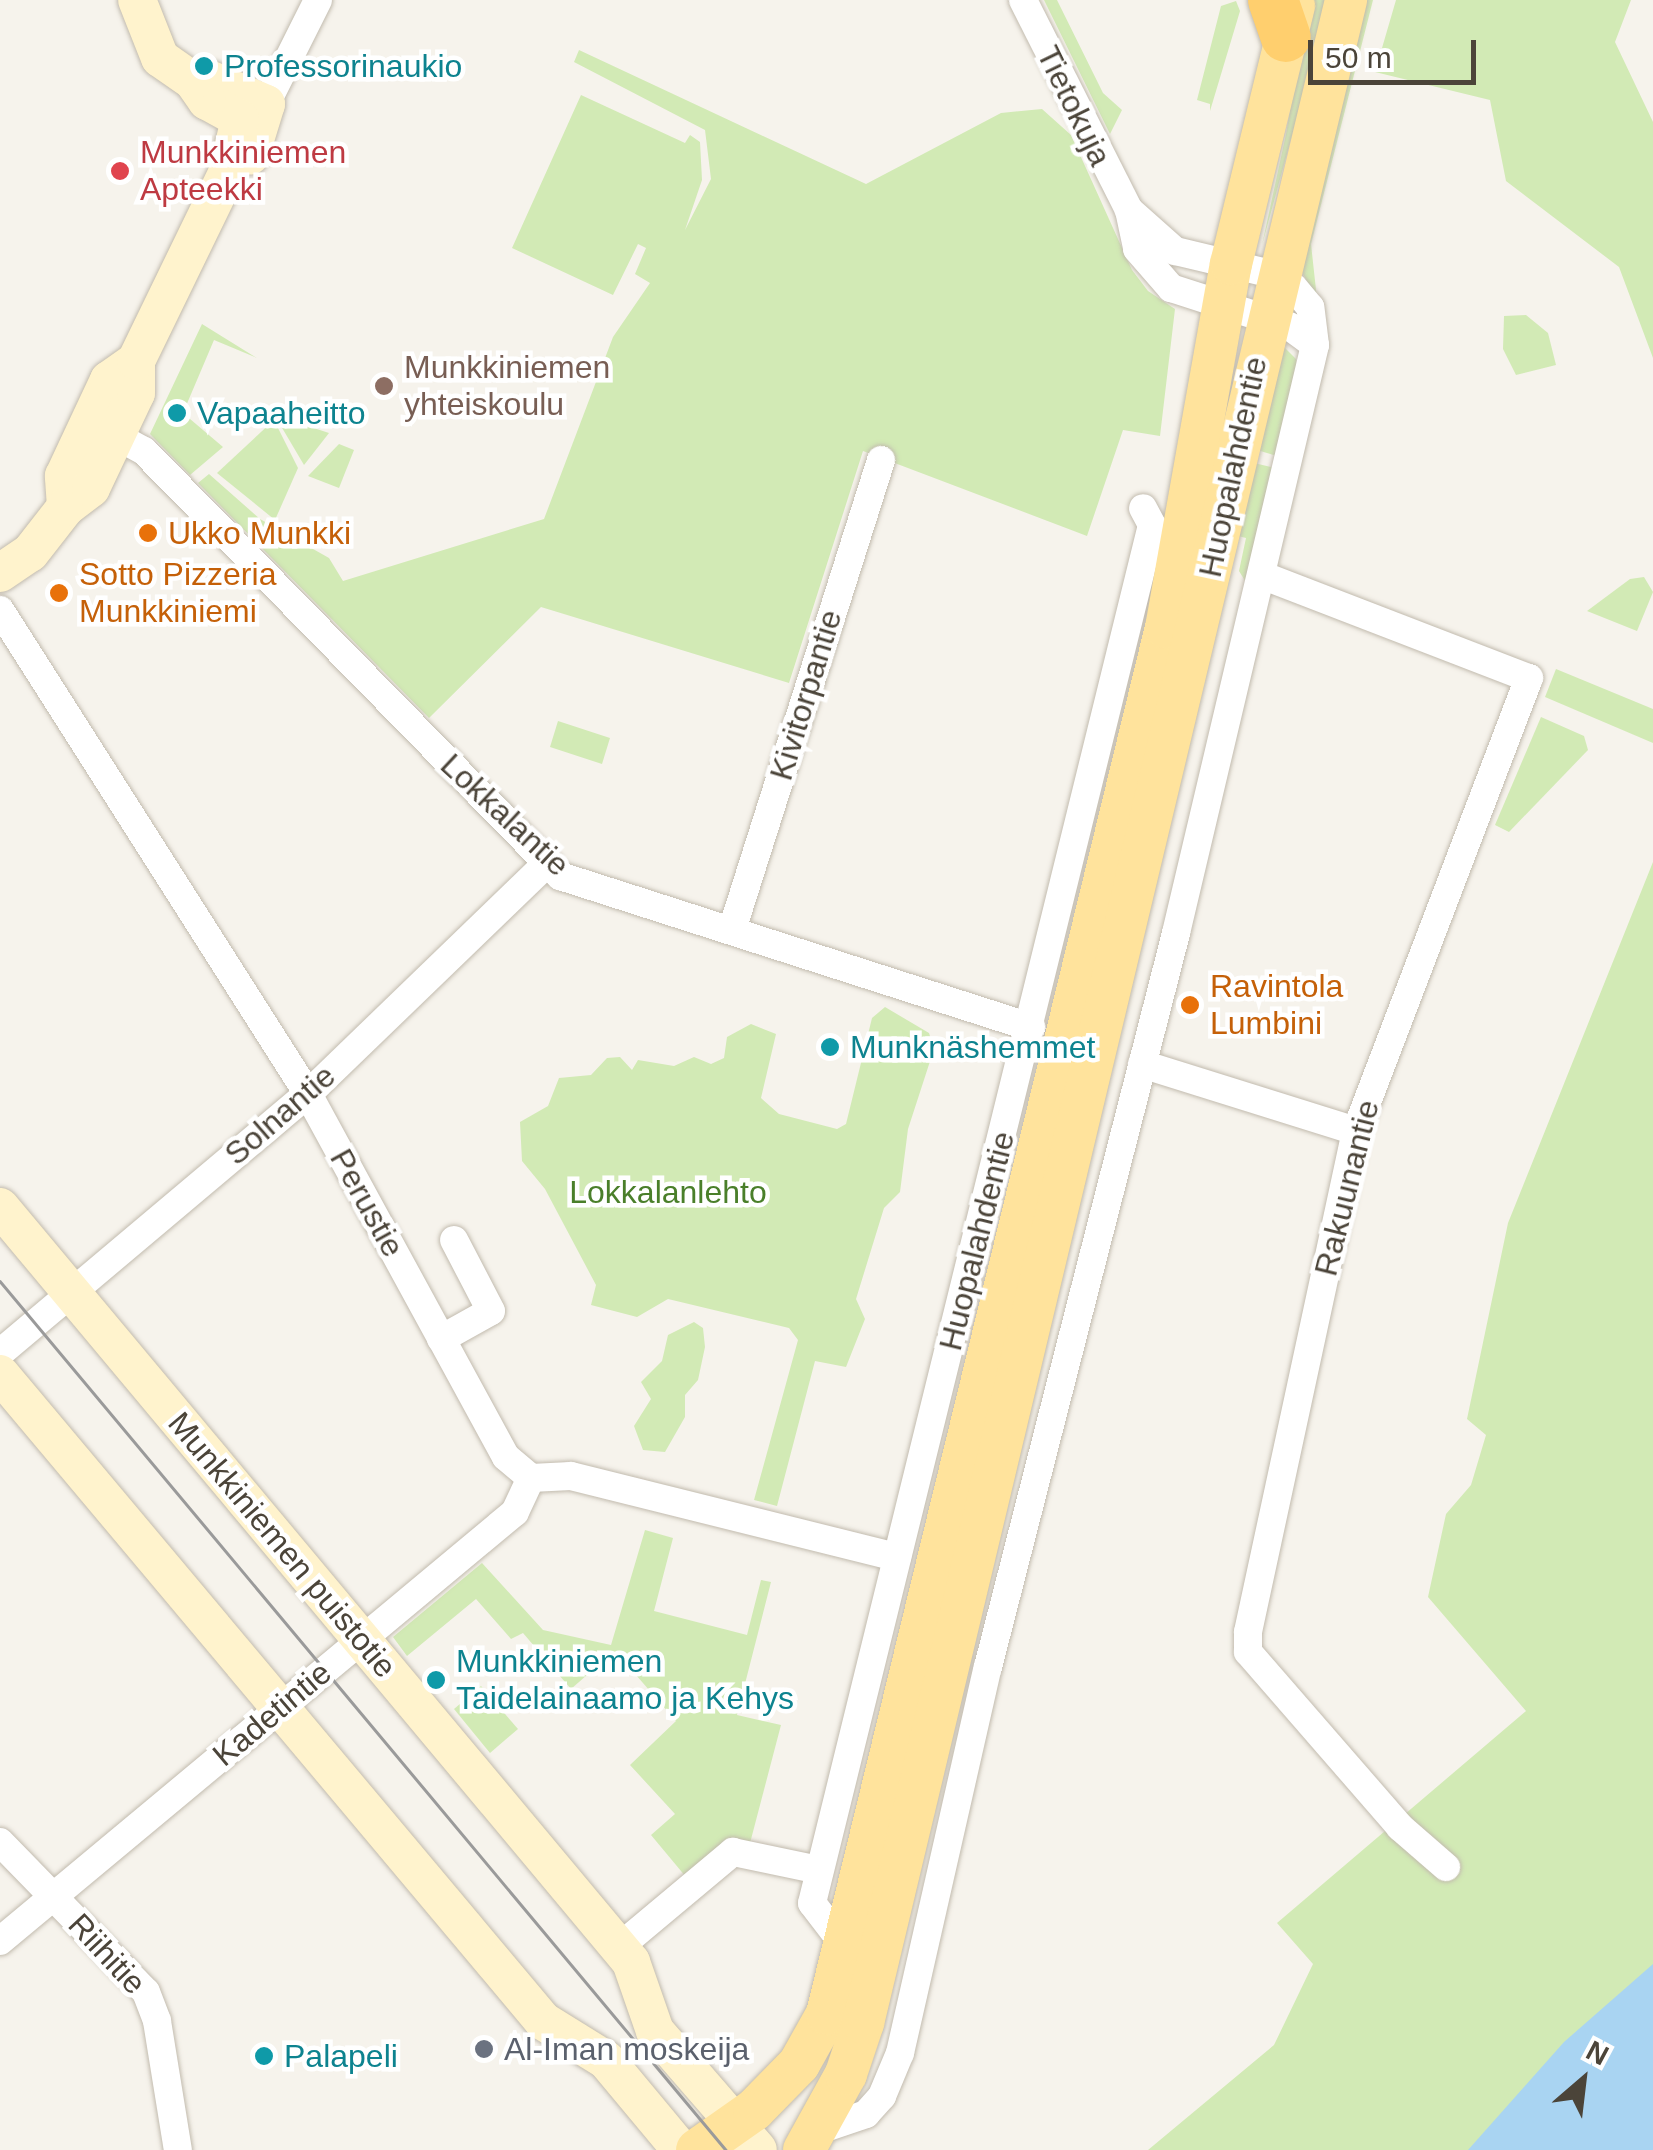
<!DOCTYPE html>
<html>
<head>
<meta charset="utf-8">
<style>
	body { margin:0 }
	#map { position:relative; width:1653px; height:2150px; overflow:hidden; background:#f6f3ec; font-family:Helvetica,sans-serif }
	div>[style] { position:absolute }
	.green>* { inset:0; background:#d2eab5 }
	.water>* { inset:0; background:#a9d4f2 }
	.roads { filter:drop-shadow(0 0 2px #c2bbae) drop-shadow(0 0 2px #c2bbae) }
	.street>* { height:28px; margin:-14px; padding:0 14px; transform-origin:14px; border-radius:14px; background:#fff }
	.secondary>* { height:38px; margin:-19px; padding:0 19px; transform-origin:19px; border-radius:19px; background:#fff3cd }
	.primary>* { height:42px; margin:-21px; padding:0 21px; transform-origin:21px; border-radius:21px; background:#ffe39c }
	.highway>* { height:50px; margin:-25px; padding:0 25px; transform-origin:25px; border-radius:25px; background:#ffcf6e }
	.tram>* { height:2.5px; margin:-1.25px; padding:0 1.25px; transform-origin:1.25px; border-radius:1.25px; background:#9a9a9a }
	.dots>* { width:28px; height:28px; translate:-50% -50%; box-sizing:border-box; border:5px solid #fff; border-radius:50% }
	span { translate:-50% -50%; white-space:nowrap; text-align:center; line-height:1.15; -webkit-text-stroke:9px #fff; paint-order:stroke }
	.culture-label { font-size:32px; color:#0d838f }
	.left { translate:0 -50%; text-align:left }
	.street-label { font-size:32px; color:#4b4439 }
	.health-label { font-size:32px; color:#be3a42 }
	.education-label { font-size:32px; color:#785e54 }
	.food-label { font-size:32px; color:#c56008 }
	.park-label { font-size:32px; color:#4a7f2a }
	.worship-label { font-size:32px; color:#5b616d }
	.north { position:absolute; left:1533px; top:2030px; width:100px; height:100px; -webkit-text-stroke:8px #fff; paint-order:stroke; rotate:28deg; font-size:28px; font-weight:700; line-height:40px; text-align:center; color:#4b4439 }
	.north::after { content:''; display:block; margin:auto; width:35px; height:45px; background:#4b4439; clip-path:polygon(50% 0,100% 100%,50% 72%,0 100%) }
	.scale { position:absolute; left:1308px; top:40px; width:168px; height:45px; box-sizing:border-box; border:5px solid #4b4439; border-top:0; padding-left:12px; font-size:30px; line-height:35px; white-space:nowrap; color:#4b4439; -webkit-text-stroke:8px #fff; paint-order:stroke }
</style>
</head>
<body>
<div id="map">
	<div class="green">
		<i style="clip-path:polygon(1044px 0,1057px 0,1103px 93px,1122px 110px,1110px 134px)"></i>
		<i style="clip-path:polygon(1309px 0,1329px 0,1262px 245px,1286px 134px)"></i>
		<i style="clip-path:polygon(1360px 0,1373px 0,1311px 244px,1317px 299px,1299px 267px)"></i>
		<i style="clip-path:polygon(1396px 0,1631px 0,1615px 42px,1653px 122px,1653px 358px,1619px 267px,1506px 181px,1490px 100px,1375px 72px)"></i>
		<i style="clip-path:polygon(1236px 1px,1240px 11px,1210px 111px,1210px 104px,1197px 100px,1221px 6px)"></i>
		<i style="clip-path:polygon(579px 50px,866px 184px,1001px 113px,1042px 109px,1071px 135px,1132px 270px,1148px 291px,1175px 309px,1160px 436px,1123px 430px,1087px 536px,863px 451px,789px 683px,541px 607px,429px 718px,198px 483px,209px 474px,260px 519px,329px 558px,343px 581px,544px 519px,613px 337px,650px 283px,635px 274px,646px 248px,638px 244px,613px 295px,512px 248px,581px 95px,685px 143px,690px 135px,700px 142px,702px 180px,685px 230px,711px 179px,705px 130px,574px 62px)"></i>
		<i style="clip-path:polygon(1526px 315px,1548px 333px,1556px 365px,1516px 375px,1503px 349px,1504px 316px)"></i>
		<i style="clip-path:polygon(202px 324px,257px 358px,214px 340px,183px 413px,223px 447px,190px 475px,150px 434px)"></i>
		<i style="clip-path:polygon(1279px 342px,1296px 359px,1297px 374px,1277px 456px,1257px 450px,1254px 463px,1275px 468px,1247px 584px,1239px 571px,1246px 538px,1230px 534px)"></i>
		<i style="clip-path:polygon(277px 416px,329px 433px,304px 465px,278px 421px)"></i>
		<i style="clip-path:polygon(274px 420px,298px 468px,275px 520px,217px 473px)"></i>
		<i style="clip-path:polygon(339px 444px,354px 450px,339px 488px,308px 476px)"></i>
		<i style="clip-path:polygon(1644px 577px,1653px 592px,1637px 631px,1587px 611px,1630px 579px)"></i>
		<i style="clip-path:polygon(1556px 669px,1653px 709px,1653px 743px,1545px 697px)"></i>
		<i style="clip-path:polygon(1541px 717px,1584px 736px,1588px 750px,1509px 832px,1495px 825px)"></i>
		<i style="clip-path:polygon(558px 721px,610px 738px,602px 764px,550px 747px)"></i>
		<i style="clip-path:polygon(1653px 862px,1653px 2150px,1148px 2150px,1274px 2045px,1313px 1964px,1277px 1923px,1526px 1711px,1428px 1597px,1446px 1514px,1471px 1485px,1486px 1435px,1467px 1419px,1508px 1223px)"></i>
		<i style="clip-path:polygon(885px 1007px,929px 1033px,934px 1049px,908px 1129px,900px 1192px,884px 1208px,856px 1299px,865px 1319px,846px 1367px,815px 1361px,777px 1506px,754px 1500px,798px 1340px,789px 1328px,668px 1299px,637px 1317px,591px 1305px,596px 1285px,545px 1189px,522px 1161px,520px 1122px,548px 1106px,559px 1078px,591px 1075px,607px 1058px,620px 1057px,632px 1070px,638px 1060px,674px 1066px,694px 1057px,711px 1064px,724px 1058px,727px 1037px,751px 1024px,776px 1034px,761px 1098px,779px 1114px,837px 1129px,846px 1124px,872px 1018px)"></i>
		<i style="clip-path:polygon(694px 1322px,703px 1328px,705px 1347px,698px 1380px,685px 1395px,685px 1417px,665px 1452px,643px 1450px,634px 1426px,651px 1399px,641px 1382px,662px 1361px,668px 1335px)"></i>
		<i style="clip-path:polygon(645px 1530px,673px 1538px,654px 1611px,747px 1635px,761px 1580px,771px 1582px,737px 1715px,781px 1725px,749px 1847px,686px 1877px,651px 1835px,675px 1814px,630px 1765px,676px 1721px,636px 1675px,603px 1661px,571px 1689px,523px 1633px,511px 1639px,476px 1599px,407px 1656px,393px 1637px,482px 1563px,543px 1630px,611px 1645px)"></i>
		<i style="clip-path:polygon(481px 1686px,518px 1729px,490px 1753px,454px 1709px)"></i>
	</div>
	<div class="water">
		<i style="clip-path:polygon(1653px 1964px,1653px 2150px,1468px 2150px,1564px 2042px)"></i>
	</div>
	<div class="roads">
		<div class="street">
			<i style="left:250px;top:113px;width:18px;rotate:-29deg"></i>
			<i style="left:266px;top:104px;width:116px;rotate:-63.4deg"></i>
			<i style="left:1129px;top:210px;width:40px;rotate:78deg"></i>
			<i style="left:1137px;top:249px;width:52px;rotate:48.9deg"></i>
			<i style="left:1171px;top:288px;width:124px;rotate:17.9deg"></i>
			<i style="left:1289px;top:326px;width:32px;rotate:36deg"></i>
			<i style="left:100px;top:427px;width:50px;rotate:28.6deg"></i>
			<i style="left:144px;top:451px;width:595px;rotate:45.61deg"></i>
			<i style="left:560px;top:876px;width:495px;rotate:17.8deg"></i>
			<i style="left:1264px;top:576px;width:284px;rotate:21.1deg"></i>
			<i style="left:1529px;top:678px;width:485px;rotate:110.9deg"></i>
			<i style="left:1356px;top:1131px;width:513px;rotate:102.17deg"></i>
			<i style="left:1248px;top:1632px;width:20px;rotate:90deg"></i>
			<i style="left:1248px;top:1652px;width:232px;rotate:49deg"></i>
			<i style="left:1400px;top:1827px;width:61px;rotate:41deg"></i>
			<i style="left:0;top:610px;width:574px;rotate:57.53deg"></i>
			<i style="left:308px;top:1094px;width:413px;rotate:61.4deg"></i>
			<i style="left:506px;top:1457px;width:33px;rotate:40deg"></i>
			<i style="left:531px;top:1478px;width:40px;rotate:-2.9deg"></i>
			<i style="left:571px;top:1476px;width:336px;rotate:14deg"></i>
			<i style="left:732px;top:930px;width:493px;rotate:-72.4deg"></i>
			<i style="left:1142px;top:1064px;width:224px;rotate:17.4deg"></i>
			<i style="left:441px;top:1339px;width:57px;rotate:-29.2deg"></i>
			<i style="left:491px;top:1311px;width:80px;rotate:-117.5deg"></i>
			<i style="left:0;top:1353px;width:402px;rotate:-40.1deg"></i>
			<i style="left:308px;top:1094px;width:332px;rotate:-44deg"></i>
			<i style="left:0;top:1842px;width:209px;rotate:45.8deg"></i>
			<i style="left:146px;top:1992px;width:31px;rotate:69deg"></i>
			<i style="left:157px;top:2021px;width:131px;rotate:80.8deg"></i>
			<i style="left:0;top:1941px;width:670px;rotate:-39.79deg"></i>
			<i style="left:515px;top:1512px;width:38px;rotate:-65deg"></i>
			<i style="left:845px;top:1946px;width:54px;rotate:-127.5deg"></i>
			<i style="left:812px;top:1903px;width:1419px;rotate:-76.14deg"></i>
			<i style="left:1152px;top:525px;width:19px;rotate:-118deg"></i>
			<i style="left:618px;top:1948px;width:150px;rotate:-39.9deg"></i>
			<i style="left:733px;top:1852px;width:88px;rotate:11.8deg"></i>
			<i style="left:819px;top:2130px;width:50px;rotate:-18.8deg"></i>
			<i style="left:866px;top:2114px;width:24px;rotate:-48deg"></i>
			<i style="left:882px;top:2096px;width:47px;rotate:-67.3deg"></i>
			<i style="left:900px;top:2053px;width:396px;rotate:-77.2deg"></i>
			<i style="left:988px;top:1667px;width:758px;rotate:-75.63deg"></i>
			<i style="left:1176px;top:933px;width:604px;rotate:-76.7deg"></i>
			<i style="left:1315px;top:345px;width:38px;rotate:-97deg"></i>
			<i style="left:1310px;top:307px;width:26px;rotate:-130deg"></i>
			<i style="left:1293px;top:287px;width:21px;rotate:-145deg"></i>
			<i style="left:1276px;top:275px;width:104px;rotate:-166.6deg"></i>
			<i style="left:1175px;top:251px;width:62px;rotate:-138.3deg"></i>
			<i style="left:1129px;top:210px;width:235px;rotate:-116.8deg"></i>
		</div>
		<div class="secondary">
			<i style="left:211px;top:80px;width:60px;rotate:23.6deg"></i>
			<i style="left:266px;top:104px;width:54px;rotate:107.1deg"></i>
			<i style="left:66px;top:507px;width:31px;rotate:-94deg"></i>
			<i style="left:64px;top:476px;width:106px;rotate:-64.9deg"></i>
			<i style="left:109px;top:380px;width:33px;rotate:-35deg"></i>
			<i style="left:0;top:573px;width:36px;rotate:-34deg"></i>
			<i style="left:30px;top:553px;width:58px;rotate:-52deg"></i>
			<i style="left:66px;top:507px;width:31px;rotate:-37deg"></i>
			<i style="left:91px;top:488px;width:105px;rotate:-64.7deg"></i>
			<i style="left:136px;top:393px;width:32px;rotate:-90deg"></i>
			<i style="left:136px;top:361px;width:208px;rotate:-64.1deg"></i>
			<i style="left:227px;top:174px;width:57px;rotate:-76.7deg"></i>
			<i style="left:240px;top:119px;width:38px;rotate:-151deg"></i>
			<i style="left:207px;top:101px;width:24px;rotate:-125deg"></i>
			<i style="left:193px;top:81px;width:40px;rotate:-145.1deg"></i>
			<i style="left:160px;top:58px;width:62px;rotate:-111.6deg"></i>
			<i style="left:0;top:1207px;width:984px;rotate:50.11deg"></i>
			<i style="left:631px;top:1962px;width:73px;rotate:70.8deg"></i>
			<i style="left:655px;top:2031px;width:157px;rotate:49.1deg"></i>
			<i style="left:0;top:1374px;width:845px;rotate:49.99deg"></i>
			<i style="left:543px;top:2021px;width:74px;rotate:31.8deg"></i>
			<i style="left:606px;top:2060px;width:117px;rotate:50.2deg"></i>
		</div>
		<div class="primary">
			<i style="left:697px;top:2150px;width:70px;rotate:-35.1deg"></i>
			<i style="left:754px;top:2110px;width:64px;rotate:-45.6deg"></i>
			<i style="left:799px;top:2064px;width:57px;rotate:-60.8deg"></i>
			<i style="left:827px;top:2014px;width:1427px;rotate:-76.26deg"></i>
			<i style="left:1166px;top:628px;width:370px;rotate:-79.9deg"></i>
			<i style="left:1231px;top:264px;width:266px;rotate:-76.3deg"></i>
			<i style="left:804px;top:2150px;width:87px;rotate:-61.1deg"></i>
			<i style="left:846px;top:2074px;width:54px;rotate:-71.6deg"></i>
			<i style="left:863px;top:2023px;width:2080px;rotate:-76.57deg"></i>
		</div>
		<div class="highway">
			<i style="left:1273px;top:0;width:39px;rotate:71deg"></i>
		</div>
	</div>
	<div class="tram">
		<i style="left:0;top:1281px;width:1132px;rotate:50.12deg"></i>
	</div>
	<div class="dots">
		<i style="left:204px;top:66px;background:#0f9aa8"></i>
		<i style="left:120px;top:171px;background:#e0444e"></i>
		<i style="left:384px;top:386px;background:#8d6e63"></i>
		<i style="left:177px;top:413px;background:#0f9aa8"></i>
		<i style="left:148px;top:533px;background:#e8710a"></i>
		<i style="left:59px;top:593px;background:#e8710a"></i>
		<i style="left:1190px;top:1005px;background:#e8710a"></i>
		<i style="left:830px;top:1047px;background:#0f9aa8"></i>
		<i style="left:436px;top:1680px;background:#0f9aa8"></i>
		<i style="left:484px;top:2049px;background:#6b7280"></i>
		<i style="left:264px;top:2056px;background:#0f9aa8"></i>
	</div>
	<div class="culture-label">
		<span class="left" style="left:224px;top:66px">Professorinaukio</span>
		<span class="left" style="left:197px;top:413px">Vapaaheitto</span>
		<span class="left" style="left:850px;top:1047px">Munknäshemmet</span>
		<span class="left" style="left:456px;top:1680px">Munkkiniemen<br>Taidelainaamo ja Kehys</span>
		<span class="left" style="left:284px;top:2056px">Palapeli</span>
	</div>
	<div class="street-label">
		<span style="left:1074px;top:106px;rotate:64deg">Tietokuja</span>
		<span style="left:1233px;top:467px;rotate:-78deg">Huopalahdentie</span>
		<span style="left:806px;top:695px;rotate:-73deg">Kivitorpantie</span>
		<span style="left:505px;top:815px;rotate:43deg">Lokkalantie</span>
		<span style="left:280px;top:1115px;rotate:-41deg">Solnantie</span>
		<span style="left:1347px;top:1188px;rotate:-76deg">Rakuunantie</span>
		<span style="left:367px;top:1203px;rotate:61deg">Perustie</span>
		<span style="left:977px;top:1241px;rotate:-76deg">Huopalahdentie</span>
		<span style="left:282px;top:1545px;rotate:50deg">Munkkiniemen puistotie</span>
		<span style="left:272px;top:1714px;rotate:-40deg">Kadetintie</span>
		<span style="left:107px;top:1954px;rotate:47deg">Riihitie</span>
	</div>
	<div class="health-label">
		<span class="left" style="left:140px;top:171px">Munkkiniemen<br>Apteekki</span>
	</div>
	<div class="education-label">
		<span class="left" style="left:404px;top:386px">Munkkiniemen<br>yhteiskoulu</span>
	</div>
	<div class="food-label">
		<span class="left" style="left:168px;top:533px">Ukko Munkki</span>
		<span class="left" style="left:79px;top:593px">Sotto Pizzeria<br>Munkkiniemi</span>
		<span class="left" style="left:1210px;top:1005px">Ravintola<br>Lumbini</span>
	</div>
	<div class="park-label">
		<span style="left:668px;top:1192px">Lokkalanlehto</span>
	</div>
	<div class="worship-label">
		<span class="left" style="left:504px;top:2049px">Al-Iman moskeija</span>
	</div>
	<div class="north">N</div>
	<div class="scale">50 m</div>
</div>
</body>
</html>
